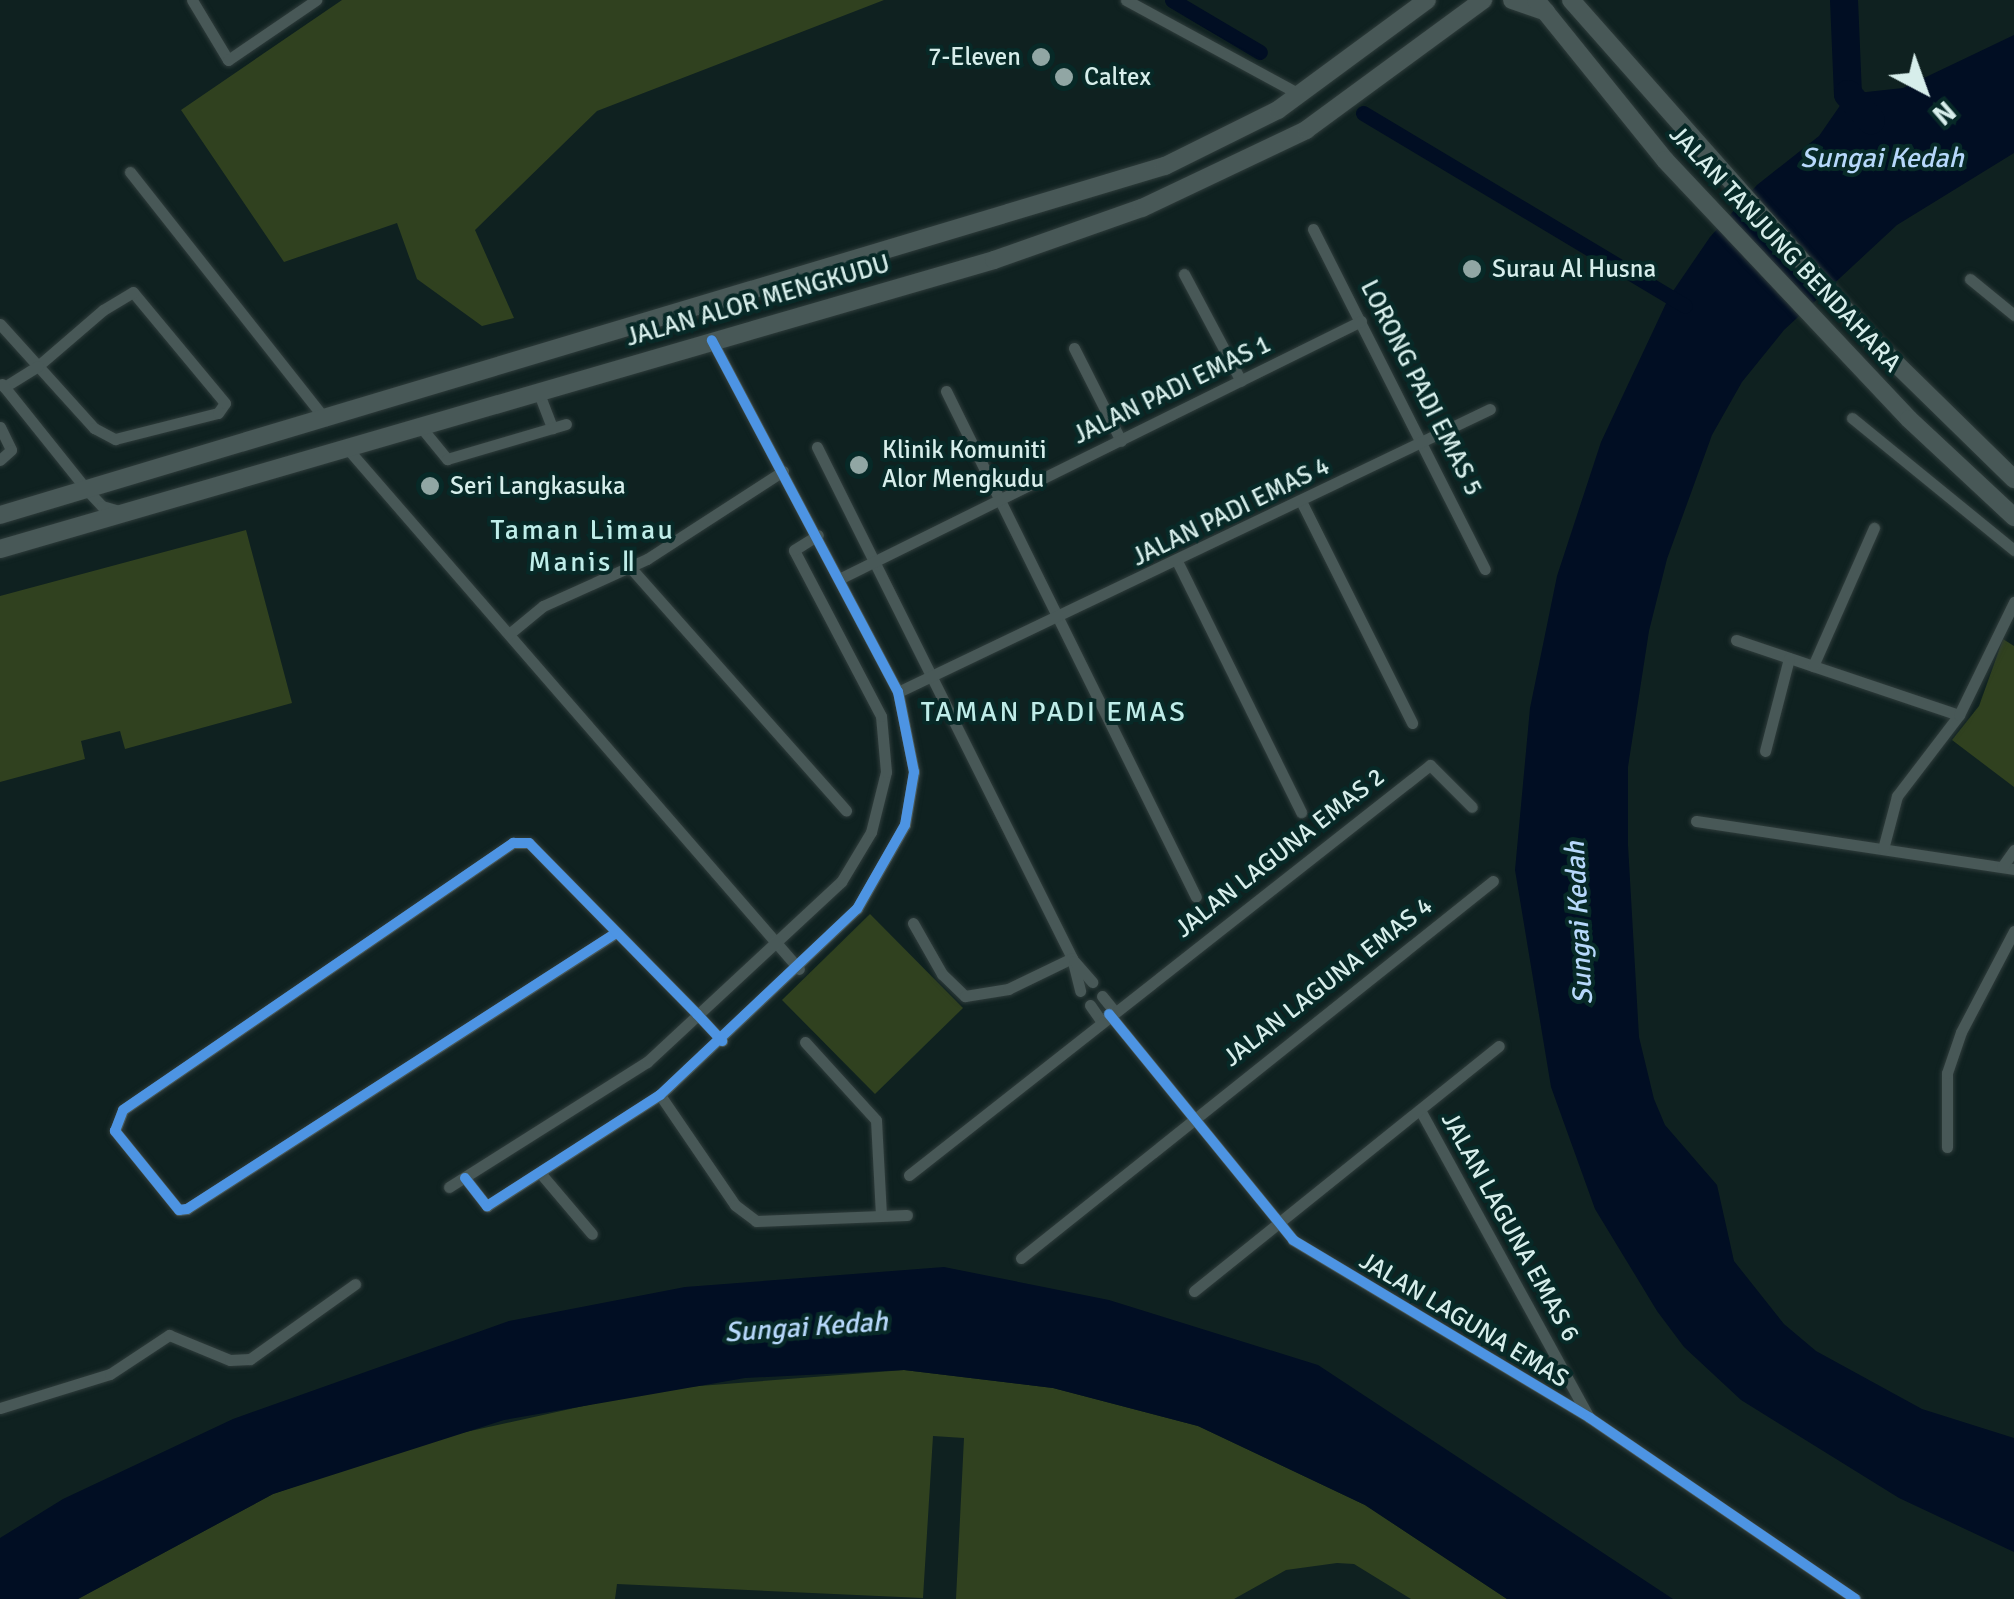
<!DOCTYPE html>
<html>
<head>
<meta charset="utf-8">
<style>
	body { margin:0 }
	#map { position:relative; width:2014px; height:1599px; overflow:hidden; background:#0f2120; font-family:Signika,sans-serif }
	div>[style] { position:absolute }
	.green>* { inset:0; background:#30411f }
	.water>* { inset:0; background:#010e23 }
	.canal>* { height:15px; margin:-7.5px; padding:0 7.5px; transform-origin:7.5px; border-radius:7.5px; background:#010e23 }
	.river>* { height:28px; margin:-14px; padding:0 14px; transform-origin:14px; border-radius:14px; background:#010e23 }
	.roads { filter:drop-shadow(0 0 2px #2f3c3b) drop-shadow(0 0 2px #2f3c3b) }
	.minor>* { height:11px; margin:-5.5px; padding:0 5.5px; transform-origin:5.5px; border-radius:5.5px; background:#485857 }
	.secondary>* { height:18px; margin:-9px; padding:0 9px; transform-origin:9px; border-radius:9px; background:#485857 }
	.cycleway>* { height:10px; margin:-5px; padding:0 5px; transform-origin:5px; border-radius:5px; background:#4d94e3 }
	.dots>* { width:28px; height:28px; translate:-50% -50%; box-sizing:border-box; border:5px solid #072927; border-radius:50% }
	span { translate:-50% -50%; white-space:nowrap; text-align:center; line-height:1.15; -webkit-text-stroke:8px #072927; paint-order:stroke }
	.poi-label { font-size:25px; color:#d7eeeb }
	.right { translate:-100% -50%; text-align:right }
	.left { translate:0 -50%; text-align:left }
	.street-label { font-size:25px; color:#d7eeeb }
	.water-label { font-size:28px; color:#b7d8fb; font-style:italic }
	.neighbourhood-label { font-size:28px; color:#bfede9; letter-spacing:2.5px }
	.north { position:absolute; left:1874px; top:40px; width:100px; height:100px; -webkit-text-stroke:8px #072927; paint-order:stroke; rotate:139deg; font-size:28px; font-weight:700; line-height:40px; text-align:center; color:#d7eeeb }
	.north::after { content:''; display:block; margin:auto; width:35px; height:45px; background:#d7eeeb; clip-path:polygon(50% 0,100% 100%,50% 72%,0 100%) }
</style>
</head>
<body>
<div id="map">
	<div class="green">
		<i style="clip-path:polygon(342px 0,884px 0,597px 111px,475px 230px,514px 318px,482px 326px,417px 279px,397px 223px,284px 262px,181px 110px)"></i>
		<i style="clip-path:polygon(246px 530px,292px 703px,125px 749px,120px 731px,81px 741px,85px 759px,0 782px,0 596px)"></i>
		<i style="clip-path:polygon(2003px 639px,2014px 646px,2014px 787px,1952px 740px,1979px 706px)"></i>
		<i style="clip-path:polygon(870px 914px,963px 1008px,875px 1094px,782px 1000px)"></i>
		<i style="clip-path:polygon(904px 1370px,1053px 1388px,1198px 1426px,1365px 1505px,1507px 1599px,1411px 1599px,1354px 1564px,1337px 1563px,1286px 1570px,1234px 1599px,956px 1599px,964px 1438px,933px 1436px,923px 1598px,617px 1584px,615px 1599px,78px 1599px,273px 1494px,425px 1441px,660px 1389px)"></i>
	</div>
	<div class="water">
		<i style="clip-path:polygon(2014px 35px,2014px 153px,1897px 225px,1784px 330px,1742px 382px,1712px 435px,1667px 559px,1649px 631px,1628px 767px,1628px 845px,1639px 1037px,1654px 1099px,1665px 1125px,1717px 1185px,1734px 1261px,1784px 1324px,1816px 1351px,1922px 1409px,2014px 1438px,2014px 1552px,1899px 1498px,1741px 1400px,1684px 1347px,1657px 1311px,1595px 1209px,1551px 1087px,1515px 870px,1530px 708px,1557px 576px,1601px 442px,1669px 297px,1710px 237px,1757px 185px,1819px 136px,1848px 94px,1903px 88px)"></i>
		<i style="clip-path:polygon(944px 1267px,1109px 1300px,1318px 1365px,1673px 1599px,1507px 1599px,1365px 1505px,1198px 1426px,1053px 1388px,904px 1370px,745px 1378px,504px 1420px,273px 1494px,78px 1599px,0 1599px,0 1538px,63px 1499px,233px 1419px,509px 1321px,685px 1287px)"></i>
	</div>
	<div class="canal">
		<i style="left:1172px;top:0;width:102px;rotate:30.6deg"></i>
		<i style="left:1363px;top:113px;width:375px;rotate:30.9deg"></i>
	</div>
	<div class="river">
		<i style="left:1844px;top:0;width:94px;rotate:87.6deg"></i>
		<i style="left:1848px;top:94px;width:35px;rotate:49deg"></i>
	</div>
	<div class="roads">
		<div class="minor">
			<i style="left:192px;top:0;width:70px;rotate:59deg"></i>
			<i style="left:228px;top:60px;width:107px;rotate:-34.3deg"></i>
			<i style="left:1126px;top:0;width:197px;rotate:28.5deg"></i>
			<i style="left:130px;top:172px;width:316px;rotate:51.7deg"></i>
			<i style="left:1313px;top:229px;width:381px;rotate:63.2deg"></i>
			<i style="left:1184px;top:274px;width:121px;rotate:62deg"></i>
			<i style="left:1970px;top:279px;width:57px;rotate:39.3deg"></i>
			<i style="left:0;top:324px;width:57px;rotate:47.9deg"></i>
			<i style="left:38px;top:366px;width:84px;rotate:47.9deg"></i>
			<i style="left:94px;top:428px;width:24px;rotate:28deg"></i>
			<i style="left:115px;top:439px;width:106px;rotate:-14.2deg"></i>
			<i style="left:218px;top:413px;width:12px;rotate:-55deg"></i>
			<i style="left:225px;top:403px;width:144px;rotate:-129.7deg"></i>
			<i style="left:133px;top:292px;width:35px;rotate:149deg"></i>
			<i style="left:103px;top:310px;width:86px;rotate:139.3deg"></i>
			<i style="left:38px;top:366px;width:40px;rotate:148deg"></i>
			<i style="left:1074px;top:348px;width:104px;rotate:63.2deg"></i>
			<i style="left:2px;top:384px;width:134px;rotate:51.3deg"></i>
			<i style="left:86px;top:489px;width:23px;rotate:47deg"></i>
			<i style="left:102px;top:506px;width:19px;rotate:16deg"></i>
			<i style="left:538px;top:391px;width:40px;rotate:69deg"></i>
			<i style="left:946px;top:391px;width:564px;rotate:63.71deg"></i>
			<i style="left:1852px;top:418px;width:209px;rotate:39.2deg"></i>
			<i style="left:420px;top:426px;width:43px;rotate:50.7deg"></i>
			<i style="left:447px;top:459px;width:124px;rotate:-16.4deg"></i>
			<i style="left:0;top:427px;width:25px;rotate:64deg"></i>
			<i style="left:11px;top:450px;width:15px;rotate:138deg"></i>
			<i style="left:346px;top:447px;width:691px;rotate:49.05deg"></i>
			<i style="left:817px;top:447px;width:571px;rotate:63.48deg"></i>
			<i style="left:1072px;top:958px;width:34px;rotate:76deg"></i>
			<i style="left:1302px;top:503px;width:246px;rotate:63.4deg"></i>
			<i style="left:1178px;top:563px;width:278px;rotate:63.7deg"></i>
			<i style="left:629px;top:566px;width:327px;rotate:48.4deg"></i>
			<i style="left:841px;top:578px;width:580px;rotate:-26.3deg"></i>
			<i style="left:509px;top:634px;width:44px;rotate:-39.5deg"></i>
			<i style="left:543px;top:606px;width:114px;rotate:-24.3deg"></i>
			<i style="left:647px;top:559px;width:162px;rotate:-32.9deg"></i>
			<i style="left:1736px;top:640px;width:235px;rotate:18.6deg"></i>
			<i style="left:1813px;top:666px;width:151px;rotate:-66.2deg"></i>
			<i style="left:898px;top:692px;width:656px;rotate:-25.55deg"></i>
			<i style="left:1765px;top:751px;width:96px;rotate:-75.5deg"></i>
			<i style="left:1696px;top:821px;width:322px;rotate:8.6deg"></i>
			<i style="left:1883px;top:849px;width:55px;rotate:-75.2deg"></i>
			<i style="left:1897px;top:796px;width:102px;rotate:-52.6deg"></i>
			<i style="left:1959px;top:715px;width:126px;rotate:-64deg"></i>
			<i style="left:2002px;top:867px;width:21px;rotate:-55deg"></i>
			<i style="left:913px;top:923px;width:59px;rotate:60.4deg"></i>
			<i style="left:942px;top:974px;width:32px;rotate:44deg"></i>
			<i style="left:965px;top:996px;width:44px;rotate:-9.2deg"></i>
			<i style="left:1008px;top:989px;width:71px;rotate:-25.8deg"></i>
			<i style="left:616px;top:933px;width:510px;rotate:147.24deg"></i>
			<i style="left:187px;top:1209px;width:8px;rotate:173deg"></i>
			<i style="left:179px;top:1210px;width:102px;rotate:-129deg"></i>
			<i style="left:115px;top:1131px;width:22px;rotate:-69deg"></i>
			<i style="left:123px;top:1110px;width:473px;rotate:-34.4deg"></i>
			<i style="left:513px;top:843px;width:16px"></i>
			<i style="left:529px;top:843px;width:240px;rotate:45.5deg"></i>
			<i style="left:697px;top:1014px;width:37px;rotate:47deg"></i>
			<i style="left:1074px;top:961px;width:28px;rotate:49deg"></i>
			<i style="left:1102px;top:996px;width:19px;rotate:51deg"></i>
			<i style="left:1090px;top:1005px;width:19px;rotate:55deg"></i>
			<i style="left:1109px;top:1014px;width:291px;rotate:50.8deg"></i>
			<i style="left:1293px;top:1240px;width:346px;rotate:30.9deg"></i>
			<i style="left:1590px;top:1418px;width:321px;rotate:34.3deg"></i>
			<i style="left:805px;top:1042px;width:105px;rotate:47.7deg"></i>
			<i style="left:876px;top:1120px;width:94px;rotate:87deg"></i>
			<i style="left:660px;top:1095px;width:133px;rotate:55.7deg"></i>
			<i style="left:735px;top:1205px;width:26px;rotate:37deg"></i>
			<i style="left:756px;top:1221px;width:151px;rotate:-2.3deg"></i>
			<i style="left:1420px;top:1110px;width:350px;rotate:61.2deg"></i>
			<i style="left:1947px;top:1147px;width:74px;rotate:-90deg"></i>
			<i style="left:1947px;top:1073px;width:43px;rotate:-71.1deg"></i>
			<i style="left:1961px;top:1032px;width:114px;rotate:-62.3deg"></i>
			<i style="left:542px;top:1175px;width:77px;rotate:49.7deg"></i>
			<i style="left:909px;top:1175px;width:663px;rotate:-38.2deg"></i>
			<i style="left:1430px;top:765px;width:59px;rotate:45deg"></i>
			<i style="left:465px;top:1178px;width:36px;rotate:52deg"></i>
			<i style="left:487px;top:1206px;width:206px;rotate:-32.7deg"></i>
			<i style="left:660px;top:1095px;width:271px;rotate:-43.4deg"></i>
			<i style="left:857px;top:909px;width:97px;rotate:-60.3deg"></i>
			<i style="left:905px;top:825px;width:54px;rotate:-80.4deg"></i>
			<i style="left:914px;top:772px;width:82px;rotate:-101.3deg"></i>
			<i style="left:898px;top:692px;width:398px;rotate:-117.9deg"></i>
			<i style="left:449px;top:1187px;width:234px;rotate:-32.3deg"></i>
			<i style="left:647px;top:1062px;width:265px;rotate:-42.9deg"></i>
			<i style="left:841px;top:882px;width:58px;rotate:-59deg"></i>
			<i style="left:871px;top:832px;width:62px;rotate:-76deg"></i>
			<i style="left:886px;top:772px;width:56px;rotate:-95.1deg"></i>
			<i style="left:881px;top:716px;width:187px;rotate:-117.7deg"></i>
			<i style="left:794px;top:550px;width:28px;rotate:-32deg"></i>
			<i style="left:1021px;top:1258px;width:604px;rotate:-38.62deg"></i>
			<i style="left:1194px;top:1291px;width:391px;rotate:-38.8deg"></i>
			<i style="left:0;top:1408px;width:115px;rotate:-17.2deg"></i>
			<i style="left:110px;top:1374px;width:71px;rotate:-33.5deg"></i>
			<i style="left:169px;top:1335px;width:66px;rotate:22.3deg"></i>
			<i style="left:230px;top:1360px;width:20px;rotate:-3deg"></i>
			<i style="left:250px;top:1359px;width:129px;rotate:-35.5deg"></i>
		</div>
		<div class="secondary">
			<i style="left:1512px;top:0;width:36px;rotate:19deg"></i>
			<i style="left:1536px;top:0;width:206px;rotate:51.1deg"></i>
			<i style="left:1665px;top:160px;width:356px;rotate:46.7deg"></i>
			<i style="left:1909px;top:419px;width:144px;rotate:43deg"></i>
			<i style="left:1571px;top:0;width:457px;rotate:48.5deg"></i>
			<i style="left:1874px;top:342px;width:196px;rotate:44.4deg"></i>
			<i style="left:0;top:515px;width:1216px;rotate:-16.68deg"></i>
			<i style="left:1165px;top:166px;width:126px;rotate:-26.4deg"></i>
			<i style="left:1278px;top:110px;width:185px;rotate:-36.4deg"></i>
			<i style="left:0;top:549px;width:1035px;rotate:-16.21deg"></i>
			<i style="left:994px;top:260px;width:157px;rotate:-19.4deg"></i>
			<i style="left:1142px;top:208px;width:182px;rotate:-25.4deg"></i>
			<i style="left:1306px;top:130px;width:220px;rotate:-36.3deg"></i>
		</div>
	</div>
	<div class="cycleway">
		<i style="left:616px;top:933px;width:510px;rotate:147.24deg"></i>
		<i style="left:187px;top:1209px;width:8px;rotate:173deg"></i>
		<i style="left:179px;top:1210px;width:102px;rotate:-129deg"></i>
		<i style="left:115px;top:1131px;width:22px;rotate:-69deg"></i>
		<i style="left:123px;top:1110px;width:473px;rotate:-34.4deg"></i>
		<i style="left:513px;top:843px;width:16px"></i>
		<i style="left:529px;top:843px;width:240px;rotate:45.5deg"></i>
		<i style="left:697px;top:1014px;width:37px;rotate:47deg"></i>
		<i style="left:1109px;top:1014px;width:291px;rotate:50.8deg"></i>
		<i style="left:1293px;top:1240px;width:346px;rotate:30.9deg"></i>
		<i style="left:1590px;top:1418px;width:321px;rotate:34.3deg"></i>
		<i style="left:465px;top:1178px;width:36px;rotate:52deg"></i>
		<i style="left:487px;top:1206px;width:206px;rotate:-32.7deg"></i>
		<i style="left:660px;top:1095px;width:271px;rotate:-43.4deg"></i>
		<i style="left:857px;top:909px;width:97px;rotate:-60.3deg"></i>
		<i style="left:905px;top:825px;width:54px;rotate:-80.4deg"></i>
		<i style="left:914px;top:772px;width:82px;rotate:-101.3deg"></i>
		<i style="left:898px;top:692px;width:398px;rotate:-117.9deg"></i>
	</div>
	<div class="dots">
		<i style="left:1041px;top:57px;background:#91a6a4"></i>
		<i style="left:1064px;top:77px;background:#91a6a4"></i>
		<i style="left:1472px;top:269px;background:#91a6a4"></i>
		<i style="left:859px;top:465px;background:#91a6a4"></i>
		<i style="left:430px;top:486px;background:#91a6a4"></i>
	</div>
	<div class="poi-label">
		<span class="right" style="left:1021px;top:57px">7-Eleven</span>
		<span class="left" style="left:1084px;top:77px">Caltex</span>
		<span class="left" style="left:1492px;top:269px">Surau Al Husna</span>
		<span class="left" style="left:882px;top:465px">Klinik Komuniti<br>Alor Mengkudu</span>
		<span class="left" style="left:450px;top:486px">Seri Langkasuka</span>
	</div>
	<div class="street-label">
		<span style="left:1785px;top:249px;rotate:47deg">JALAN TANJUNG BENDAHARA</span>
		<span style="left:758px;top:301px;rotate:-16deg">JALAN ALOR MENGKUDU</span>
		<span style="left:1421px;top:388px;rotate:63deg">LORONG PADI EMAS 5</span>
		<span style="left:1172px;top:390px;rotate:-26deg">JALAN PADI EMAS 1</span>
		<span style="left:1231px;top:512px;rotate:-26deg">JALAN PADI EMAS 4</span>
		<span style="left:1280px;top:853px;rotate:-38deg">JALAN LAGUNA EMAS 2</span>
		<span style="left:1328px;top:982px;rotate:-38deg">JALAN LAGUNA EMAS 4</span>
		<span style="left:1510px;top:1227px;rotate:61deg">JALAN LAGUNA EMAS 6</span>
		<span style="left:1464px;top:1320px;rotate:31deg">JALAN LAGUNA EMAS</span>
	</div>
	<div class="water-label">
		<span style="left:1882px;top:158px">Sungai Kedah</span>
		<span style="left:1579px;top:923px;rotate:-93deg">Sungai Kedah</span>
		<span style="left:806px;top:1327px;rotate:-4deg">Sungai Kedah</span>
	</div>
	<div class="neighbourhood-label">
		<span style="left:583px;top:546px">Taman Limau<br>Manis Ⅱ</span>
		<span style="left:1054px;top:712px">TAMAN PADI EMAS</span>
	</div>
	<div class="north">N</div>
</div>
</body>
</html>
